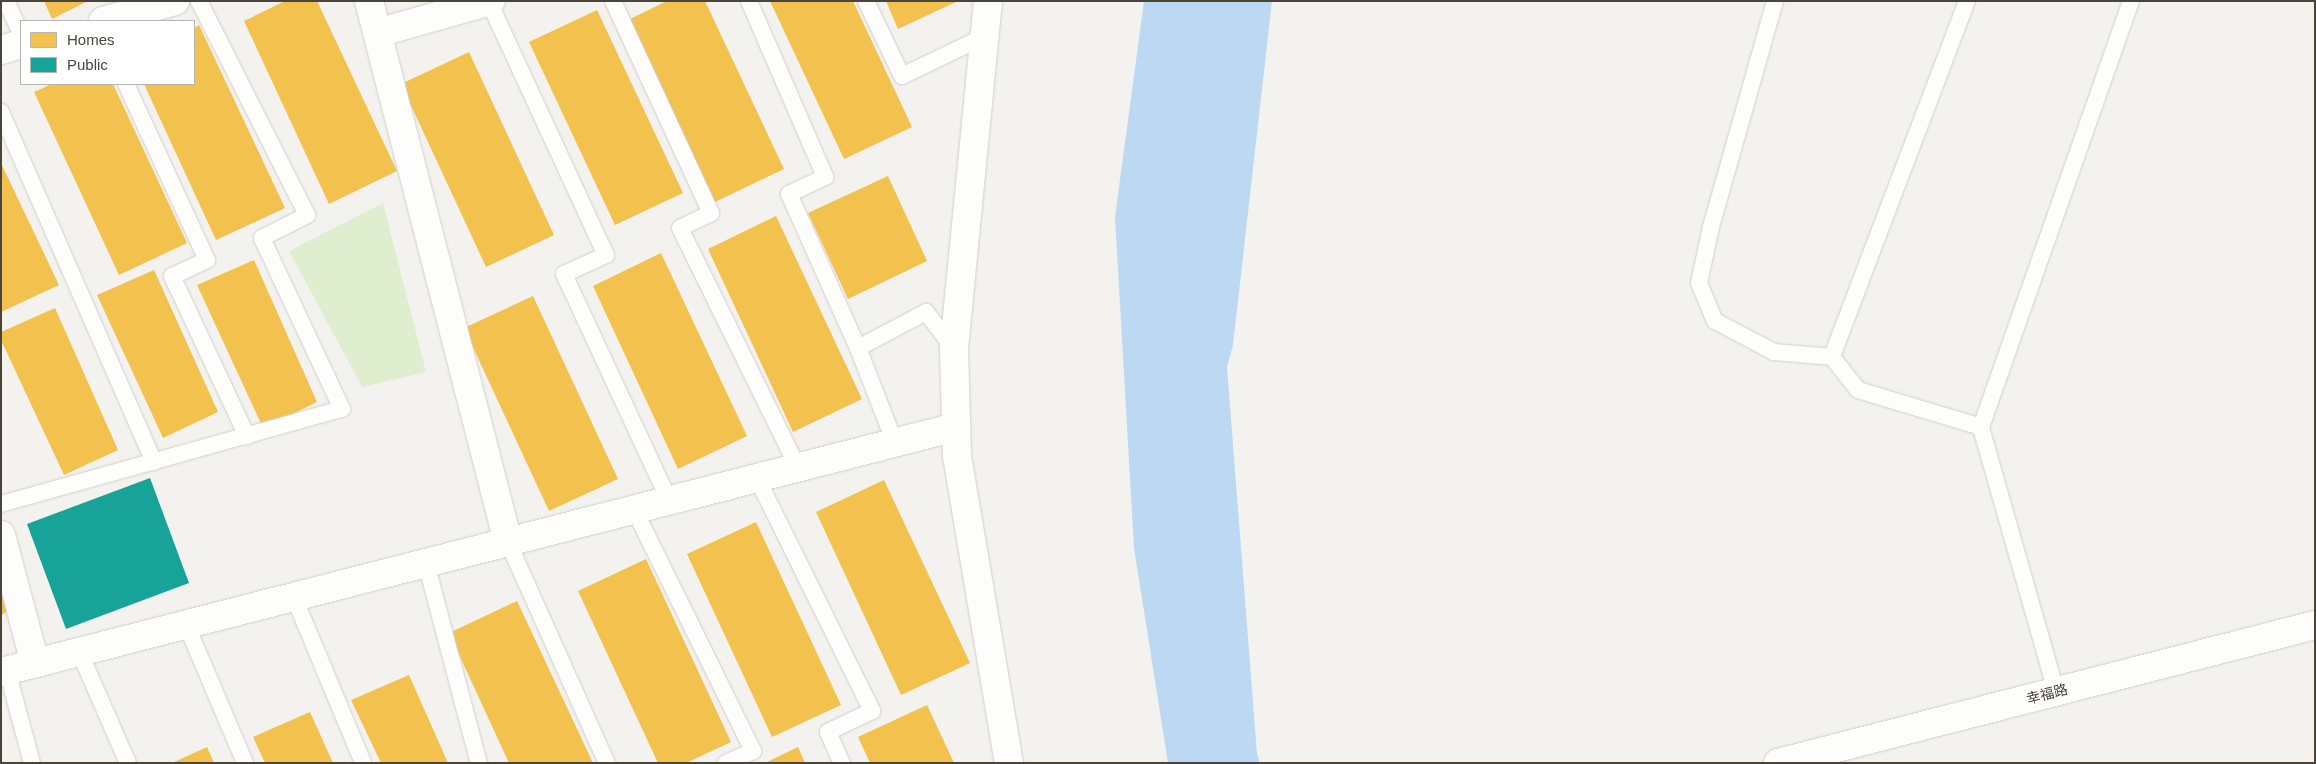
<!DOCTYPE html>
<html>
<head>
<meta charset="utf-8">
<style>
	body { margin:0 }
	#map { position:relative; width:2316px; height:764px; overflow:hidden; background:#f3f2ee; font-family:Helvetica,"Noto Sans SC",sans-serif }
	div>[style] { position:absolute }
	.green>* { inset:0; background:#deeece }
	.water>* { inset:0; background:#bdd8f2 }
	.homes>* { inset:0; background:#f2c14e }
	.public>* { inset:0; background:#17a398 }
	.roads { filter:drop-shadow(0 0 1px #d1d0cb) drop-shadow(0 0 1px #d1d0cb) }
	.service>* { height:16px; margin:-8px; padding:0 8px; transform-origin:8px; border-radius:8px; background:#fdfdfc }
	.minor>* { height:28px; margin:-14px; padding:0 14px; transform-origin:14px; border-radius:14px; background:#fdfdfc }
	span { translate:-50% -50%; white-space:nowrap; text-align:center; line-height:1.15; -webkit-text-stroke:5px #fff; paint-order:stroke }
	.street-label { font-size:14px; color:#4a4538 }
	.frame { position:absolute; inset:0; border:2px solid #4a4538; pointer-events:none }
	.legend { position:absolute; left:20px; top:20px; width:175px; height:65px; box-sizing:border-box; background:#fff; border:1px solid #b7b5af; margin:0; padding:6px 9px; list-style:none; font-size:15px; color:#4a4538 }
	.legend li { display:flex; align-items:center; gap:10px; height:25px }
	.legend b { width:25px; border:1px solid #b7b5af }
</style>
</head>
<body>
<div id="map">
	<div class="green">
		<i style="clip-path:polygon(383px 203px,426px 372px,362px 387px,289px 251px)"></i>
	</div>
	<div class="water">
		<i style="clip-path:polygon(1144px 1px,1272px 1px,1233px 345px,1227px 367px,1257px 754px,1260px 763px,1168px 763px,1134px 548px,1115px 217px)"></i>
	</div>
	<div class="homes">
		<i style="clip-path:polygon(44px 1px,88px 1px,52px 19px)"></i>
		<i style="clip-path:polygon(285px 1px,317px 1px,397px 171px,329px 204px,244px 21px)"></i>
		<i style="clip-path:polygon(667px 1px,705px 1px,784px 169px,715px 202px,630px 19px)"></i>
		<i style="clip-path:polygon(770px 1px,853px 1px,912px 127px,844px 159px)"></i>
		<i style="clip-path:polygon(886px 1px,958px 1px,898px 29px)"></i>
		<i style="clip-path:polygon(597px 10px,683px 193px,615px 225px,529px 42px)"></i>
		<i style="clip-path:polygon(199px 25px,285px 208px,216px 240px,144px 84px,194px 84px,194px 28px)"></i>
		<i style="clip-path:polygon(469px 52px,554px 235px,486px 267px,401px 84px)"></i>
		<i style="clip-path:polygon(52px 84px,113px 84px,187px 243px,119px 275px,34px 92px)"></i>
		<i style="clip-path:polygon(1px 163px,59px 285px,1px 312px)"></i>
		<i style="clip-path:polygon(888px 176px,927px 261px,848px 299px,808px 213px)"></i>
		<i style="clip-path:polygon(776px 216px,862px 399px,793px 432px,708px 249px)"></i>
		<i style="clip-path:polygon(661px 253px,747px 436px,678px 469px,593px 286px)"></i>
		<i style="clip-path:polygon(254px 260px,317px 402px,263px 428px,197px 285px)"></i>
		<i style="clip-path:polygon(154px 270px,218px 412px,163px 438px,97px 295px)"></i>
		<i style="clip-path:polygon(533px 296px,618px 479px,549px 511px,464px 328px)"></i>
		<i style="clip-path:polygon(55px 308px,118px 450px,64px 475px,1px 340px,1px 332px)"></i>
		<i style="clip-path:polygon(884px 480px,970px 663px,901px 695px,816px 512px)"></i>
		<i style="clip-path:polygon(756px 522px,841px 705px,772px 737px,687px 554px)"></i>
		<i style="clip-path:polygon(646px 559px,731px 742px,686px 763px,658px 763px,578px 591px)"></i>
		<i style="clip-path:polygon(1px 590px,11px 610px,1px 615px)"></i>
		<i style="clip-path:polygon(517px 601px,593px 763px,509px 763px,449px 633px)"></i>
		<i style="clip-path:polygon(409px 675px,448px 763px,381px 763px,351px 700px)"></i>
		<i style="clip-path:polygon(927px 705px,954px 763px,870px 763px,858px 737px)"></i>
		<i style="clip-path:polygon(310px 712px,333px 763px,265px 763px,253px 737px)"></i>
		<i style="clip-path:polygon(207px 747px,214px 763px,172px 763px)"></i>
		<i style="clip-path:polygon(798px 747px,805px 763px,765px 763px)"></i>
	</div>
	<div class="public">
		<i style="clip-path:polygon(150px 478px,189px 583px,66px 629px,27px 524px)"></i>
	</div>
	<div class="roads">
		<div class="service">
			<i style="left:6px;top:1px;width:35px;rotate:65deg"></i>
			<i style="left:613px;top:1px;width:234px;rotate:65.2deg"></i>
			<i style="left:711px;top:213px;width:34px;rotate:154deg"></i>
			<i style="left:680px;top:228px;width:267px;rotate:63.8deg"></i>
			<i style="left:749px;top:1px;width:192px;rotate:66.6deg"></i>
			<i style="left:825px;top:177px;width:40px;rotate:155deg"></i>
			<i style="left:789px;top:194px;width:169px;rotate:65.9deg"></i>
			<i style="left:858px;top:348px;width:102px;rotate:68.7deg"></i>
			<i style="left:866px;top:1px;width:83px;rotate:64.4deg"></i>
			<i style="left:902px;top:76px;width:92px;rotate:-25.7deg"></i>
			<i style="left:1775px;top:1px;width:235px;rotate:105.8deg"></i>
			<i style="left:1711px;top:227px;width:57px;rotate:102.1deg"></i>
			<i style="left:1699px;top:283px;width:41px;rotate:67.2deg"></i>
			<i style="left:1715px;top:321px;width:67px;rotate:27.7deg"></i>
			<i style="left:1774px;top:352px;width:58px;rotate:4.9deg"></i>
			<i style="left:1967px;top:1px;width:381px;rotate:110.8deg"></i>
			<i style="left:1832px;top:357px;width:42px;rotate:51.8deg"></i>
			<i style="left:1858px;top:390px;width:128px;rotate:16.7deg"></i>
			<i style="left:489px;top:2px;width:279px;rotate:65.2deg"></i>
			<i style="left:606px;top:255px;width:46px;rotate:155.7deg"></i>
			<i style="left:564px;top:274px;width:249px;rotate:65.1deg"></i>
			<i style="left:126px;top:84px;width:194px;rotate:65.3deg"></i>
			<i style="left:207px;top:260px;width:38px;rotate:155deg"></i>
			<i style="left:172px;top:276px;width:177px;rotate:64.9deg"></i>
			<i style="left:1px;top:112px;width:382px;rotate:66.4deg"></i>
			<i style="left:858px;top:348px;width:77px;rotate:-27.9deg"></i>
			<i style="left:926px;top:312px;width:46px;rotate:52.9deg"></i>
			<i style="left:757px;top:478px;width:260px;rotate:63.7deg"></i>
			<i style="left:872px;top:711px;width:49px;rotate:154.5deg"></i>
			<i style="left:828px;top:732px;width:34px;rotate:66deg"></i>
			<i style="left:1px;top:504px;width:354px;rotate:-15.6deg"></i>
			<i style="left:342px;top:409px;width:189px;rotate:-115.1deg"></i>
			<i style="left:262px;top:238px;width:51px;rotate:-27.1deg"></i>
			<i style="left:307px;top:215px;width:240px;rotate:-116.8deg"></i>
			<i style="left:634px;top:509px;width:270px;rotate:63.8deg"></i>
			<i style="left:753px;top:751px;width:30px;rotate:156deg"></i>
			<i style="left:508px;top:542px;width:242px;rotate:65.9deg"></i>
			<i style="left:426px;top:563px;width:207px;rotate:75.2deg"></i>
			<i style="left:294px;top:597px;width:180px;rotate:67.4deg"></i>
			<i style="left:186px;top:624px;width:151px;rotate:67deg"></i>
			<i style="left:79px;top:651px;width:122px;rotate:66.4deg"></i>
			<i style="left:7px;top:670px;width:96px;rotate:75deg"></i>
			<i style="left:2056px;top:691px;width:274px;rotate:-105.9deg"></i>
			<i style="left:1981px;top:427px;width:452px;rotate:-70.6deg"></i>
		</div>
		<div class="minor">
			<i style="left:369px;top:1px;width:559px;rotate:75.59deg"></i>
			<i style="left:988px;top:1px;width:350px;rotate:95.6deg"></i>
			<i style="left:954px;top:349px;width:107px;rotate:88.4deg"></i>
			<i style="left:957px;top:456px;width:311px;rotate:80.4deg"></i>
			<i style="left:103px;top:21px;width:75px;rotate:-15.5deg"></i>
			<i style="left:377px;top:33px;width:118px;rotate:-15.7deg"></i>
			<i style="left:1px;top:50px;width:21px;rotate:-17deg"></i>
			<i style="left:1px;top:535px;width:132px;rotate:75.1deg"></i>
			<i style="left:1px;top:672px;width:986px;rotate:-14.39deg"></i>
			<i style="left:1778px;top:763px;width:554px;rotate:-14.41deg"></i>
		</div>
	</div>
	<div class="street-label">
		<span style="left:2047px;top:694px;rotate:-14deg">幸福路</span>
	</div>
	<div class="frame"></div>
	<ul class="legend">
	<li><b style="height:14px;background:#f2c14e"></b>Homes</li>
	<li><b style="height:14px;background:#17a398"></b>Public</li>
	</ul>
</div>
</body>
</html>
